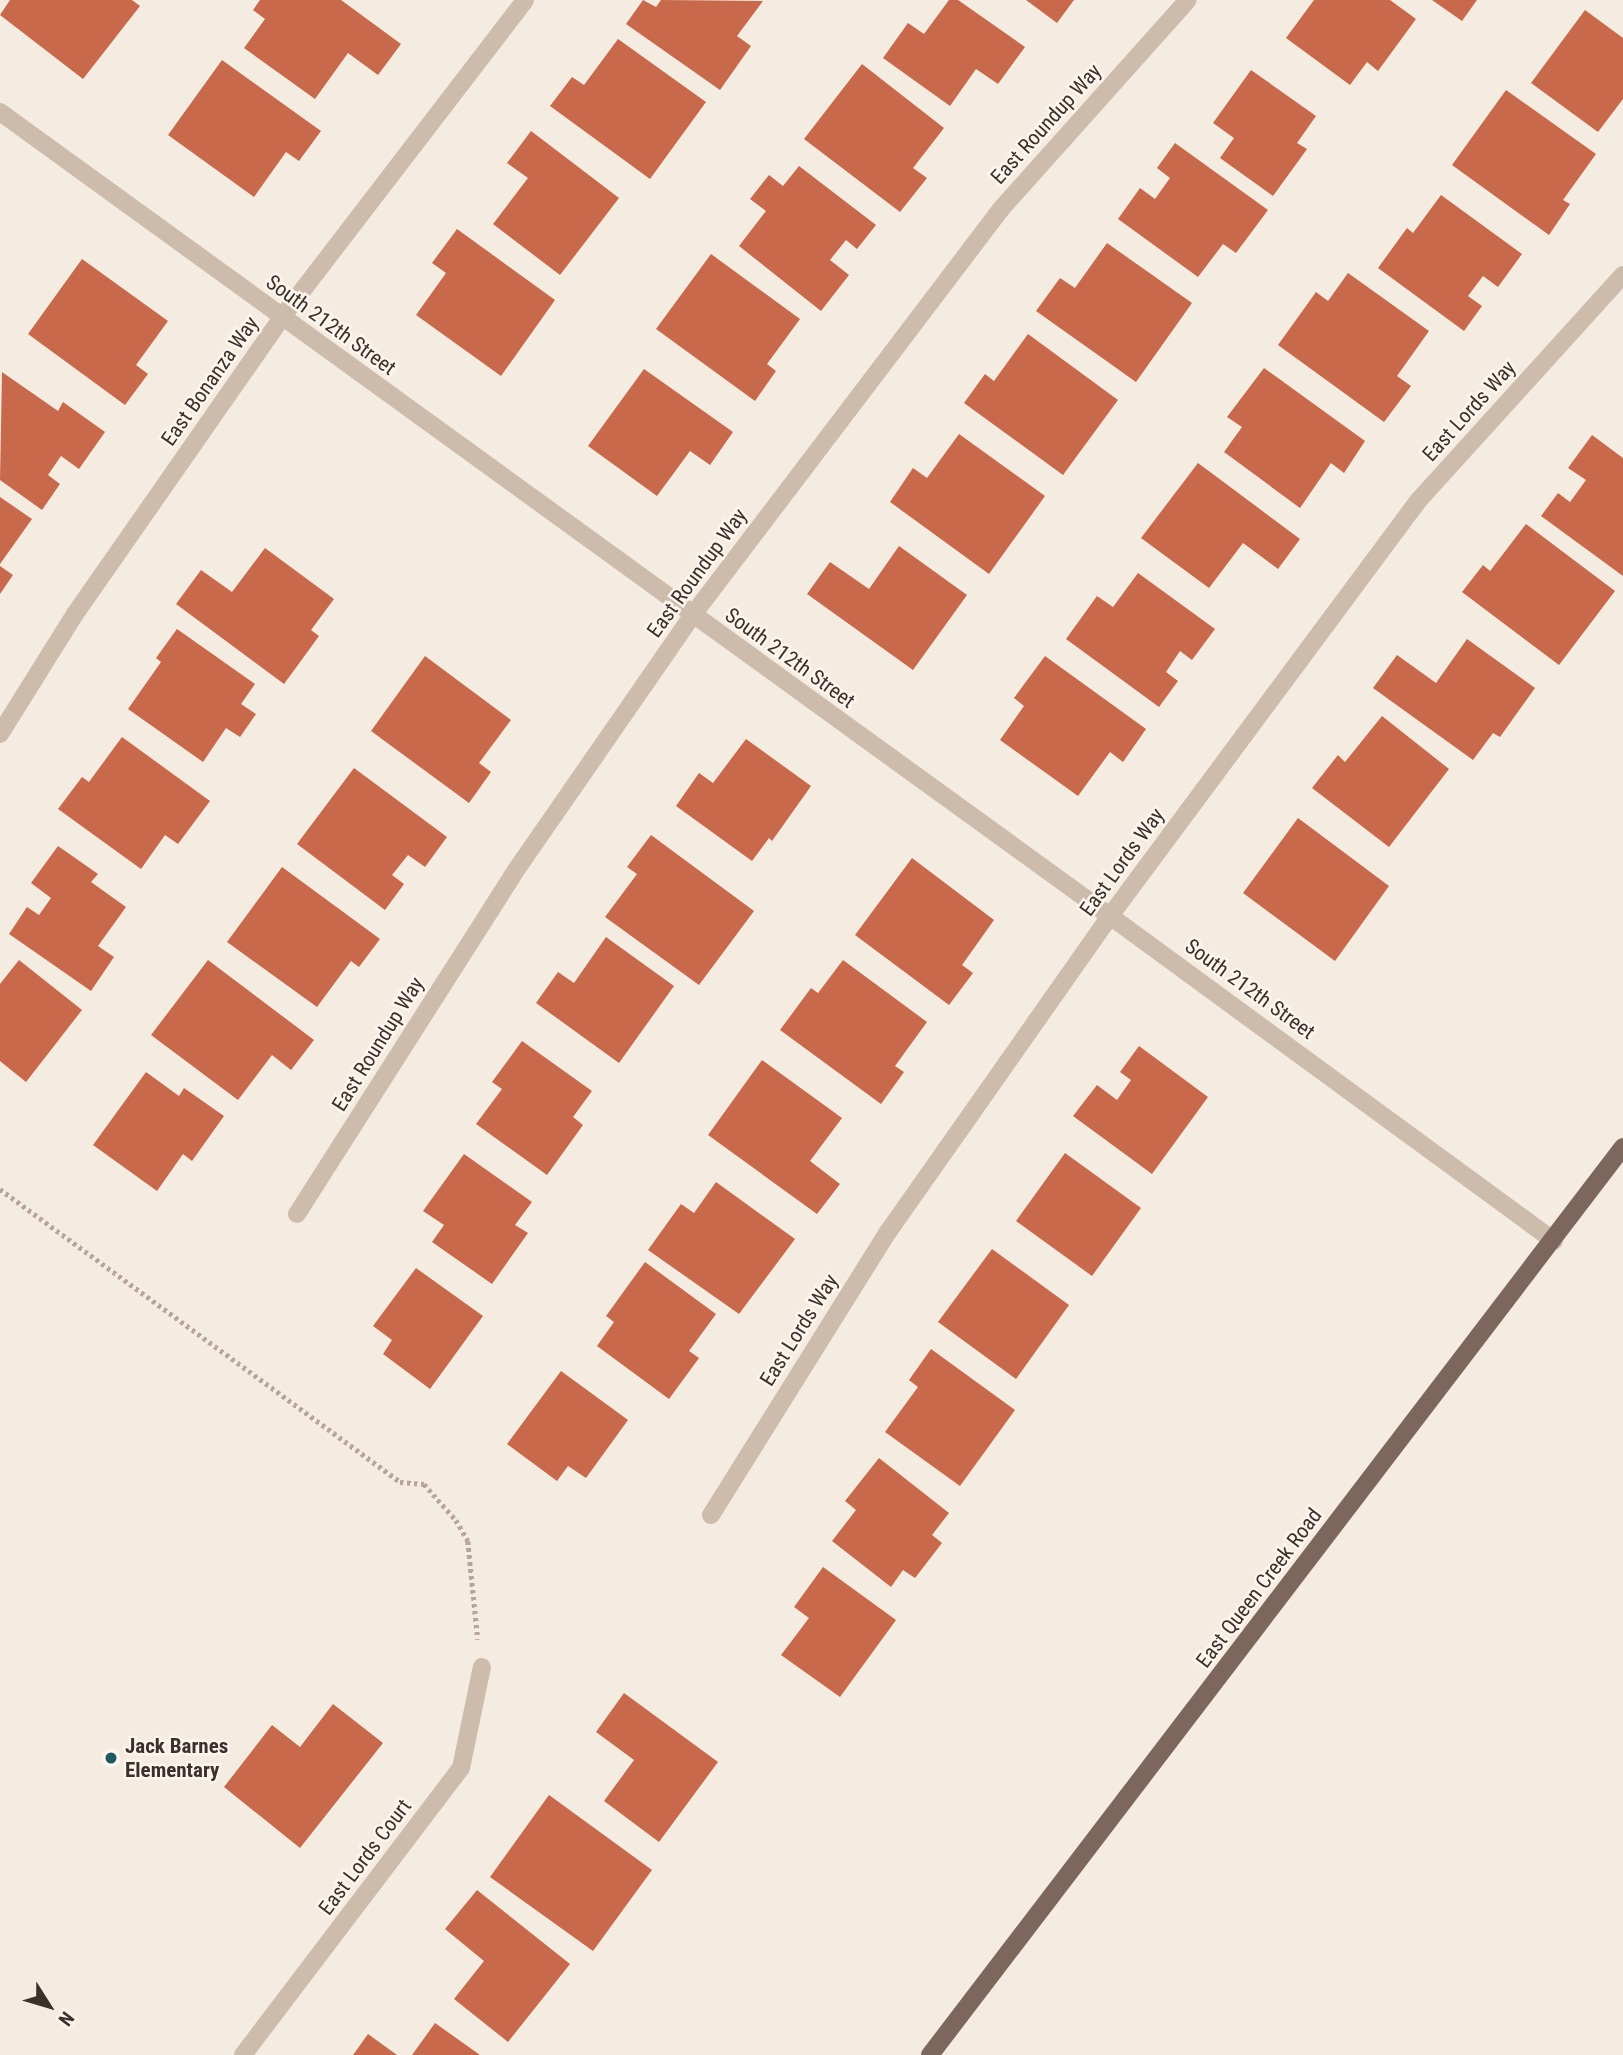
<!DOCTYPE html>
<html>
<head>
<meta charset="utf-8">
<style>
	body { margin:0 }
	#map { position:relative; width:1623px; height:2055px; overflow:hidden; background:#f4ebe1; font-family:"Roboto Condensed",sans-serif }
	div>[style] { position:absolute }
	.building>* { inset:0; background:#c8694b }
	.path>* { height:4.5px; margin-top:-2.25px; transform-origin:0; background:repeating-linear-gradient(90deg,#b9a596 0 3.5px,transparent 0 7px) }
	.minor>* { height:18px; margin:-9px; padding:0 9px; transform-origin:9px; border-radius:9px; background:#cdbbac }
	.major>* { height:18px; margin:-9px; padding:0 9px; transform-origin:9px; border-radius:9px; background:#7d675c }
	.dots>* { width:19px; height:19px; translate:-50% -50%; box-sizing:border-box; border:4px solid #fbf5ee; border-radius:50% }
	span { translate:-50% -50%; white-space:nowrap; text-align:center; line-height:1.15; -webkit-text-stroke:5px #fbf5ee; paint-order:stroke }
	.street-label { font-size:21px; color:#3b302b }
	.poi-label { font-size:21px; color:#3b302b; font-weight:700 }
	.left { translate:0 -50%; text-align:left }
	.north { position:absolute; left:14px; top:1971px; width:70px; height:70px; -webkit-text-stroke:5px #fbf5ee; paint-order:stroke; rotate:127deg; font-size:19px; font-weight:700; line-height:28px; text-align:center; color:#3b302b }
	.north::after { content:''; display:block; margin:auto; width:24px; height:32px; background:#3b302b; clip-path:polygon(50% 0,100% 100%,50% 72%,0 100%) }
</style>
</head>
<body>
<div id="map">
	<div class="building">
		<i style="clip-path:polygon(10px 0,132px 0,140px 6px,83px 79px,0 15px)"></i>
		<i style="clip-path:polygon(260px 0,341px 0,401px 44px,378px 75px,348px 53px,315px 99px,244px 48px,265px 19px,253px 10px)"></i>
		<i style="clip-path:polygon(643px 0,656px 7px,661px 0,763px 1px,737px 36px,751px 46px,720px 90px,626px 24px)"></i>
		<i style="clip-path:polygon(949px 0,958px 0,1025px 47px,998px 84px,976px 69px,950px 106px,883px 58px,908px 23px,924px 34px)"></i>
		<i style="clip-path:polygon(1026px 0,1074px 0,1057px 23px)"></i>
		<i style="clip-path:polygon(1314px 0,1390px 0,1416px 19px,1378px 71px,1367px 62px,1350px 85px,1286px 38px)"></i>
		<i style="clip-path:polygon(1432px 0,1477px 0,1462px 21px)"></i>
		<i style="clip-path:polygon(1585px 10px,1623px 38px,1623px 99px,1598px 132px,1531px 83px)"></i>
		<i style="clip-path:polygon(618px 39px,706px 102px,650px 179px,550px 106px,572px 77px,584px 85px)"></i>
		<i style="clip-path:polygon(222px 60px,321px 131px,299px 161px,286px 152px,254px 197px,168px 135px)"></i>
		<i style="clip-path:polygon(862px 64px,944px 128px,913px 168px,927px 178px,900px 212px,804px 139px)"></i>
		<i style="clip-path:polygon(1251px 70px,1316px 116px,1297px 143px,1307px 149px,1273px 196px,1220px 158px,1234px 138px,1213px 123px)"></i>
		<i style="clip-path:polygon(1506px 90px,1596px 154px,1563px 200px,1570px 204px,1549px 235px,1452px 165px)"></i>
		<i style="clip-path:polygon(531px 131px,619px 198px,560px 275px,493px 224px,528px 178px,507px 163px)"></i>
		<i style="clip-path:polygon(1175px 143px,1268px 210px,1236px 253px,1223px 244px,1198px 277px,1118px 219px,1140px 188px,1155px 199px,1170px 178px,1157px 168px)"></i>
		<i style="clip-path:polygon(799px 166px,876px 225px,857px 249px,846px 240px,830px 260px,849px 275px,821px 311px,739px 246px,766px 211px,750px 199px,769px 175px,783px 186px)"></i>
		<i style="clip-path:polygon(1441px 195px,1522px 254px,1498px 287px,1483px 276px,1468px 296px,1482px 306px,1464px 331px,1378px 268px,1407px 228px,1413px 233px)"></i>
		<i style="clip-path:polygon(457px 229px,555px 300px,501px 376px,416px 315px,446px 273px,432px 263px)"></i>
		<i style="clip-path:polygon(1107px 243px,1192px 303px,1136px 382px,1036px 311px,1060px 278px,1075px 288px)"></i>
		<i style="clip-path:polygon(711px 254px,800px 319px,767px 364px,776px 371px,755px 401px,656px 329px)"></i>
		<i style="clip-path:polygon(82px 259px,168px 321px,136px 365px,148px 374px,125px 405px,28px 334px)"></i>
		<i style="clip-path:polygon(1348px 273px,1429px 331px,1397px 376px,1411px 386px,1384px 422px,1278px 345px,1316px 292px,1328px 301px)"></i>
		<i style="clip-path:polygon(1028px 334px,1118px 400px,1063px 475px,964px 403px,985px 374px,994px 381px)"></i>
		<i style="clip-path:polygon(1264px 368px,1365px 441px,1344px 473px,1331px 463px,1300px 508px,1224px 452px,1242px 427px,1227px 417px)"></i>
		<i style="clip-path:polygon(644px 369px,733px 432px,710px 465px,690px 451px,657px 496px,588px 446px)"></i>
		<i style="clip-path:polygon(2px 372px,58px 411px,63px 402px,105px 432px,79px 469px,61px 456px,48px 475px,60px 484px,42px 510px,0 480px)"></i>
		<i style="clip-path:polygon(959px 434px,1045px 496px,989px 574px,890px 502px,913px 468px,927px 478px)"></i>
		<i style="clip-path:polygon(1592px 435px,1623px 458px,1623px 576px,1541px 516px,1558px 493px,1570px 502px,1586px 480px,1568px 468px)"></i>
		<i style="clip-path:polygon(1198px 463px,1300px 539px,1278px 569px,1243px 543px,1209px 588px,1141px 538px)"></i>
		<i style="clip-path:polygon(0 497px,32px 519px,0 564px)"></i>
		<i style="clip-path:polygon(1526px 524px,1615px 591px,1559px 665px,1462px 592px,1483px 565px,1490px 571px)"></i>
		<i style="clip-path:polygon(899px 546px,967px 595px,913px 670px,807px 594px,830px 562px,869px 589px)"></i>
		<i style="clip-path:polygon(265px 548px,334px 599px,311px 630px,319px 636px,284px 684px,176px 604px,201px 570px,232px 592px)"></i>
		<i style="clip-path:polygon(0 566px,13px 575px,0 594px)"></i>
		<i style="clip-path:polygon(1138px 573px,1215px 629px,1192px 660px,1180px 651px,1166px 672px,1178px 681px,1159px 707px,1066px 639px,1097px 596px,1113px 607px)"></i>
		<i style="clip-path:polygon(177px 629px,255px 684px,241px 704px,256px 714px,240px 737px,226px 728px,203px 762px,128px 709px,161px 662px,156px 658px)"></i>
		<i style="clip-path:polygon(1467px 639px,1535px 688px,1500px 737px,1493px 733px,1473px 760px,1373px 688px,1397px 655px,1436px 683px)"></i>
		<i style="clip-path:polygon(425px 656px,511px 720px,479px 763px,491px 772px,469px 803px,371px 731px)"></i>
		<i style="clip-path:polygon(1045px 656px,1146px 729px,1123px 762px,1110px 752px,1078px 796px,1000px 740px,1024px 706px,1014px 698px)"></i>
		<i style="clip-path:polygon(1382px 716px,1449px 769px,1389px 847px,1312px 788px,1338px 755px,1345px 762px)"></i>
		<i style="clip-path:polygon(122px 737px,210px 801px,178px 844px,165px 835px,141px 869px,58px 809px,82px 777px,89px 782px)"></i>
		<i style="clip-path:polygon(746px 739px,811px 786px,772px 841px,769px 838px,752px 861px,676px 806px,699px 773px,713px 783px)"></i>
		<i style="clip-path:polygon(354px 768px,447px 837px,425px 867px,408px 855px,392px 875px,404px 884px,385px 910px,297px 844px)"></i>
		<i style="clip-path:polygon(1298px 818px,1389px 886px,1335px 961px,1243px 893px)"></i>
		<i style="clip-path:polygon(651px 835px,754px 911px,699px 985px,605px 917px,637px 874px,627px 867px)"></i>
		<i style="clip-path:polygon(58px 846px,98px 874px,91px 882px,126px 907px,98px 946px,114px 957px,91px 991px,9px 934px,27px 907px,39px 915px,51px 898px,31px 883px)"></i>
		<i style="clip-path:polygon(912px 858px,994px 920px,962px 965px,973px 973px,949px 1005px,855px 935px)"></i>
		<i style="clip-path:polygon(282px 867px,380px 939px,359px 967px,351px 961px,317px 1007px,227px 942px)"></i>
		<i style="clip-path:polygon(606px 937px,674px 986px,619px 1063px,536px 1003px,558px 972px,574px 983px)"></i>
		<i style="clip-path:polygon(19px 960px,82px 1010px,26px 1082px,0 1061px,0 984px)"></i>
		<i style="clip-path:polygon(208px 960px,314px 1040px,291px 1070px,272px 1055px,238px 1100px,151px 1035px)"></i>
		<i style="clip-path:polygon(843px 960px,927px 1022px,895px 1066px,904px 1072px,881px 1104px,780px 1030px,811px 988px,818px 993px)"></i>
		<i style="clip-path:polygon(522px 1041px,592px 1091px,573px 1117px,583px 1125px,547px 1175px,476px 1124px,502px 1089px,492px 1082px)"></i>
		<i style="clip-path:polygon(1139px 1046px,1208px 1097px,1152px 1174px,1073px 1116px,1097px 1085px,1117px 1100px,1131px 1080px,1120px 1072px)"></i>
		<i style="clip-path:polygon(762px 1060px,842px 1118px,810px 1161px,840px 1184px,817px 1214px,708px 1135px)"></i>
		<i style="clip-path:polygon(146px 1072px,179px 1096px,184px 1088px,224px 1116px,192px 1161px,183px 1154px,157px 1191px,93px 1145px)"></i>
		<i style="clip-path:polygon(1065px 1153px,1141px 1208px,1092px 1276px,1016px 1221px)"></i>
		<i style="clip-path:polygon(464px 1154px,532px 1202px,515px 1225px,528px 1233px,492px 1284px,432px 1242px,444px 1225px,423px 1211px)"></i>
		<i style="clip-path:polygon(716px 1182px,795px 1239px,739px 1314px,648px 1250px,681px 1204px,694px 1213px)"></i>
		<i style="clip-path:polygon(992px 1249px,1069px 1305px,1016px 1379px,938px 1322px)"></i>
		<i style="clip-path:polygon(645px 1262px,716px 1314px,689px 1351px,699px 1358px,669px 1399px,597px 1346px,614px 1322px,606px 1316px)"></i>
		<i style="clip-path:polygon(416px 1268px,483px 1316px,430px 1389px,383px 1354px,392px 1340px,373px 1326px)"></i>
		<i style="clip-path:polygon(931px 1349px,1015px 1410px,960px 1486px,885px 1432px,918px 1387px,909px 1380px)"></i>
		<i style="clip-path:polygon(561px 1371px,628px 1420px,586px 1478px,568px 1466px,557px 1481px,507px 1444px)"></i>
		<i style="clip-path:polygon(879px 1458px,949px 1513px,932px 1535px,942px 1543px,915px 1578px,903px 1570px,891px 1587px,832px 1541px,856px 1510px,845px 1501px)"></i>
		<i style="clip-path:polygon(823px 1567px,896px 1620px,840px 1697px,781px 1655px,809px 1618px,794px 1607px)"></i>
		<i style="clip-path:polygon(624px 1693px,718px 1762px,659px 1842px,604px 1801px,634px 1760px,596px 1732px)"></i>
		<i style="clip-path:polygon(333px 1704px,383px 1743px,300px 1848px,224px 1787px,272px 1725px,300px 1747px)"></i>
		<i style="clip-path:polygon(549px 1795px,652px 1870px,593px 1951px,490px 1877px)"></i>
		<i style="clip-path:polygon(477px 1890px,570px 1964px,508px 2042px,454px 1999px,484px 1961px,445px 1929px)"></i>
		<i style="clip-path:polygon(435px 2023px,480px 2055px,412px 2055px)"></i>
		<i style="clip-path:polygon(368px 2034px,397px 2055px,353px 2055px)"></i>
	</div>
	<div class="path">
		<i style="left:0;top:1189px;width:496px;rotate:36.2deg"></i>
		<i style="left:400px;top:1482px;width:24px;rotate:5deg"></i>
		<i style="left:424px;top:1484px;width:48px;rotate:48.4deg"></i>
		<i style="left:456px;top:1520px;width:24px;rotate:60deg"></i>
		<i style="left:468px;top:1541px;width:99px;rotate:84.2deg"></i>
	</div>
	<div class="minor">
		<i style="left:0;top:112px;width:1371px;rotate:35.92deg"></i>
		<i style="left:1110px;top:916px;width:550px;rotate:36.2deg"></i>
		<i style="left:0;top:734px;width:142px;rotate:-58deg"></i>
		<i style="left:75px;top:614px;width:362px;rotate:-55.1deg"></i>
		<i style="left:282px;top:317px;width:399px;rotate:-52.5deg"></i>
		<i style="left:297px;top:1214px;width:401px;rotate:-57.5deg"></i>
		<i style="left:512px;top:876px;width:316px;rotate:-55.3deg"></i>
		<i style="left:692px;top:616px;width:511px;rotate:-52.79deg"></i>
		<i style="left:1001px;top:209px;width:280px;rotate:-48.2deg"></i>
		<i style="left:711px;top:1515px;width:334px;rotate:-58deg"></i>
		<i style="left:888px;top:1232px;width:386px;rotate:-54.9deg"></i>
		<i style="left:1110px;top:916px;width:517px;rotate:-53.42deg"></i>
		<i style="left:1418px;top:501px;width:305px;rotate:-47.8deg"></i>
		<i style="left:243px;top:2055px;width:360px;rotate:-52.8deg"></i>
		<i style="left:461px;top:1768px;width:103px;rotate:-78.3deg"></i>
	</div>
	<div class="major">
		<i style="left:930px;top:2055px;width:1142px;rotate:-52.65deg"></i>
	</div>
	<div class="dots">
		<i style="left:111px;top:1758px;background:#1f5a5e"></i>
	</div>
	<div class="street-label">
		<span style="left:1046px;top:124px;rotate:-48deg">East Roundup Way</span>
		<span style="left:331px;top:325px;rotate:36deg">South 212th Street</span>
		<span style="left:210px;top:381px;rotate:-55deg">East Bonanza Way</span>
		<span style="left:1469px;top:411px;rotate:-48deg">East Lords Way</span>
		<span style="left:697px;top:573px;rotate:-54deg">East Roundup Way</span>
		<span style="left:790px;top:658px;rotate:36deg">South 212th Street</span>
		<span style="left:1122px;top:862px;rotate:-54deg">East Lords Way</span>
		<span style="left:1250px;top:989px;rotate:36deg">South 212th Street</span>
		<span style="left:378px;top:1044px;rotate:-58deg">East Roundup Way</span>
		<span style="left:799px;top:1330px;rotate:-58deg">East Lords Way</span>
		<span style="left:1259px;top:1588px;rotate:-53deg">East Queen Creek Road</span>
		<span style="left:365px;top:1857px;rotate:-53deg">East Lords Court</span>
	</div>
	<div class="poi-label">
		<span class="left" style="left:125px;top:1758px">Jack Barnes<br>Elementary</span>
	</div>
	<div class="north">N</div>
</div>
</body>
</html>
